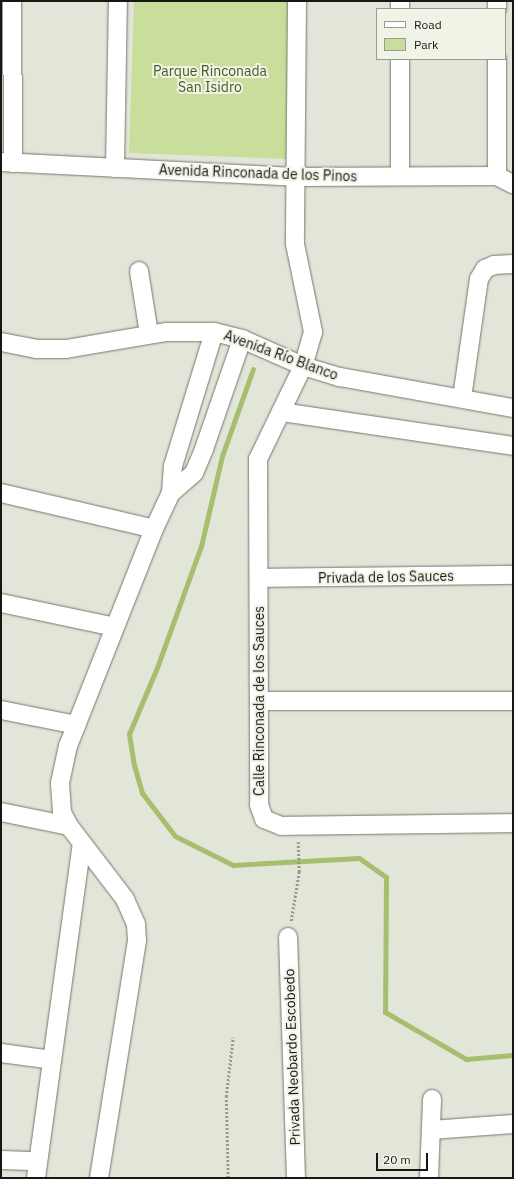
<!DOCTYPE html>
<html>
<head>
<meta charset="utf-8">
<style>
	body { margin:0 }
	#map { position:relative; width:514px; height:1179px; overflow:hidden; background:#e2e6d9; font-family:"IBM Plex Sans",sans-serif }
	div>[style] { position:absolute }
	.green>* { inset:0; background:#c9de9b }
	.stream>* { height:5px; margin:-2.5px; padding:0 2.5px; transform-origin:2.5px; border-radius:2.5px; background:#a7be6e }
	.path>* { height:2.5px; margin-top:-1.25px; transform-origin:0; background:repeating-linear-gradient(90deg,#95988e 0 2px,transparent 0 4px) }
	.roads { filter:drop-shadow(0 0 1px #73776c) drop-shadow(0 0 1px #73776c) }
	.minor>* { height:18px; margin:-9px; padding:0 9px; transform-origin:9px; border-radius:9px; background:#fff }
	span { translate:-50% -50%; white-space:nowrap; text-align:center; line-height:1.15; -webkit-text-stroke:4px #eff4e7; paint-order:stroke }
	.park-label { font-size:14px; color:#49581f }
	.street-label { font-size:14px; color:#171814 }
	.frame { position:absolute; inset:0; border:2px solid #171814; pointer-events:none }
	.legend { position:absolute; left:376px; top:8px; width:130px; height:52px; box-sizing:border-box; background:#eff4e7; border:1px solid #999c93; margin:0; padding:5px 7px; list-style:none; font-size:12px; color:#171814 }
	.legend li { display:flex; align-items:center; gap:8px; height:20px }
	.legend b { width:20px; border:1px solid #999c93 }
	.scale { position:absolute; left:376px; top:1153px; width:52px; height:18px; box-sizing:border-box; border:2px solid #171814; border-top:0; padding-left:5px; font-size:12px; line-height:14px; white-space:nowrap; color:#171814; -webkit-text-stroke:3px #eff4e7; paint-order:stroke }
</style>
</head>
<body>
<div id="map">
	<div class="green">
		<i style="clip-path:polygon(134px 1px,289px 1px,286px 159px,129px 153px)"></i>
	</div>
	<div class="stream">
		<i style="left:253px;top:369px;width:92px;rotate:109.6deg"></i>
		<i style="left:222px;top:456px;width:92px;rotate:103.1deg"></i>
		<i style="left:201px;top:546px;width:132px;rotate:109.9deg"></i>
		<i style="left:156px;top:670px;width:69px;rotate:112.9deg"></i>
		<i style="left:129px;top:734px;width:31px;rotate:81deg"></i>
		<i style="left:134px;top:765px;width:29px;rotate:74deg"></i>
		<i style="left:142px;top:793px;width:54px;rotate:52.5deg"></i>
		<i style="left:175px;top:836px;width:65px;rotate:26.6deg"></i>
		<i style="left:233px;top:865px;width:126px;rotate:-3.2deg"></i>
		<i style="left:359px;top:858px;width:33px;rotate:35deg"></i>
		<i style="left:386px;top:877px;width:135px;rotate:90.4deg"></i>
		<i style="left:385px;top:1012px;width:94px;rotate:30.1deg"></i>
		<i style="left:466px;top:1059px;width:47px;rotate:-4.9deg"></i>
	</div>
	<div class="path">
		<i style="left:291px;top:921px;width:50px;rotate:-80.7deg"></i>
		<i style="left:299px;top:872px;width:30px;rotate:-92deg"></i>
		<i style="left:228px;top:1178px;width:81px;rotate:-91.4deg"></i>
		<i style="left:226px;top:1097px;width:60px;rotate:-83.3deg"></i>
	</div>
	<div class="roads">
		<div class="minor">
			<i style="left:12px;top:1px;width:162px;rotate:89.6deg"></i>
			<i style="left:297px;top:1px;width:243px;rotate:90.5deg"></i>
			<i style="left:295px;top:244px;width:90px;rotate:78.4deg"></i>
			<i style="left:313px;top:332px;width:35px;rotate:106deg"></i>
			<i style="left:303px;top:366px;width:103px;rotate:115.8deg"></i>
			<i style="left:258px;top:459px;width:346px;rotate:89.8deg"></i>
			<i style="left:259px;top:805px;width:15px;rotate:70deg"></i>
			<i style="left:264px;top:819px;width:18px;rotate:22deg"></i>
			<i style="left:281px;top:826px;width:232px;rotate:-0.7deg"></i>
			<i style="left:497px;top:1px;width:8px;rotate:90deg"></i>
			<i style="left:400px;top:9px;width:8px;rotate:-90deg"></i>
			<i style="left:497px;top:59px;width:117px;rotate:90deg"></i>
			<i style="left:1px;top:162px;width:294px;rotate:2.9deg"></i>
			<i style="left:295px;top:177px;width:202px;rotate:-0.3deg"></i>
			<i style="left:497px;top:176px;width:18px;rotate:27deg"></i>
			<i style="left:115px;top:168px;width:167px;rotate:-89deg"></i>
			<i style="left:400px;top:176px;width:117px;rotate:-90deg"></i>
			<i style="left:139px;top:271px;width:64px;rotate:81deg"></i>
			<i style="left:1px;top:342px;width:36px;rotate:11deg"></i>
			<i style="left:36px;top:349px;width:30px"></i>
			<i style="left:66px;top:349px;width:102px;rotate:-9.6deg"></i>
			<i style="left:167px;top:332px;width:47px"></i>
			<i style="left:214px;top:332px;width:29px;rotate:14deg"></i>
			<i style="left:242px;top:339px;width:67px;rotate:23.9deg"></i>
			<i style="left:303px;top:366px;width:39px;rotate:17deg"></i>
			<i style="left:340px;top:377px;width:176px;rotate:10.2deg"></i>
			<i style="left:462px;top:398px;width:120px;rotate:-81.9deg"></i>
			<i style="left:479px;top:279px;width:12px;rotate:-59deg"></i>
			<i style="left:485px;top:269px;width:10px;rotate:-24deg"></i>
			<i style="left:494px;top:265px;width:19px;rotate:-3deg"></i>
			<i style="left:281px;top:412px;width:234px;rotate:8.3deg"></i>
			<i style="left:1px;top:493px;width:157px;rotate:13.2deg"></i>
			<i style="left:171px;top:493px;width:30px;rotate:-41deg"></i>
			<i style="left:194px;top:473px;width:26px;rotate:-67deg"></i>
			<i style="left:204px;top:449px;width:116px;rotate:-70.9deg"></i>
			<i style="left:259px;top:578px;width:254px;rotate:-0.7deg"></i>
			<i style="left:1px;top:603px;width:116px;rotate:11.9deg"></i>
			<i style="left:259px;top:701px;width:254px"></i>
			<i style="left:1px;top:710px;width:77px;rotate:11.2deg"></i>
			<i style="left:1px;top:812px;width:69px;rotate:11.6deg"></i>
			<i style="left:288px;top:937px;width:241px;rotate:88.1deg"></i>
			<i style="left:1px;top:1053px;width:51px;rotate:7.8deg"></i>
			<i style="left:431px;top:1130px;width:82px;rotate:-4.2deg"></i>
			<i style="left:1px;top:1160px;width:36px;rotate:2deg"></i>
			<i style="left:36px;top:1178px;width:338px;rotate:-82.2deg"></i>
			<i style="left:99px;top:1178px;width:241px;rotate:-80.9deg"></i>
			<i style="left:137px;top:940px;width:16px;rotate:-94deg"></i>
			<i style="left:136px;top:924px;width:27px;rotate:-114deg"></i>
			<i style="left:125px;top:899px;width:92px;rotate:-127.5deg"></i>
			<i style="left:69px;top:826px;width:16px;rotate:-117deg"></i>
			<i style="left:62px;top:812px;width:29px;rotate:-94deg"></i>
			<i style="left:60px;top:783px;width:38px;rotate:-78deg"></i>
			<i style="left:68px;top:746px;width:233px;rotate:-68.4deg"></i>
			<i style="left:154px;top:529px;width:40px;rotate:-65deg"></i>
			<i style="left:171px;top:493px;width:27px;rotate:-86deg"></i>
			<i style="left:173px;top:466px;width:140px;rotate:-73deg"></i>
			<i style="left:429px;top:1178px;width:79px;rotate:-87.8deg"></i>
		</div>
	</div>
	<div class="park-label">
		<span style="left:210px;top:79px">Parque Rinconada<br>San Isidro</span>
	</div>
	<div class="street-label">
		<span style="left:258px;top:173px;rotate:2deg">Avenida Rinconada de los Pinos</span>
		<span style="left:281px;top:355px;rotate:20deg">Avenida Río Blanco</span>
		<span style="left:386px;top:577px;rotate:-1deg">Privada de los Sauces</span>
		<span style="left:259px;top:701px;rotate:-90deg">Calle Rinconada de los Sauces</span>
		<span style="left:292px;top:1057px;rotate:-92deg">Privada Neobardo Escobedo</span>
	</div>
	<div class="frame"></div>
	<ul class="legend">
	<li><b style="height:5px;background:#fff"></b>Road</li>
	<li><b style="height:11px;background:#c9de9b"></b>Park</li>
	</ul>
	<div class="scale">20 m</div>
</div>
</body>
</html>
